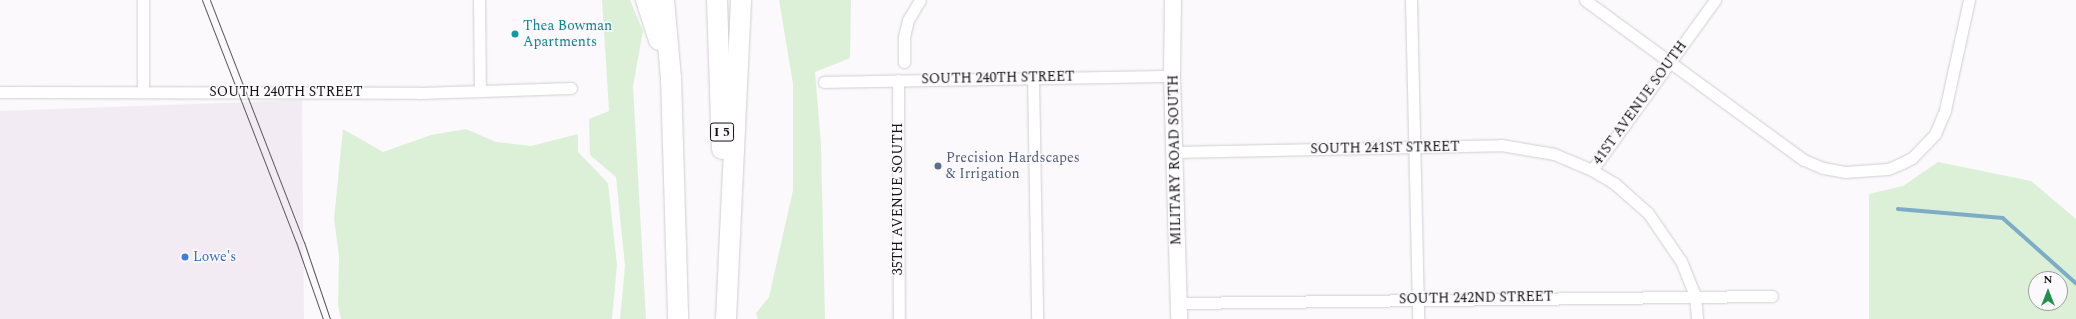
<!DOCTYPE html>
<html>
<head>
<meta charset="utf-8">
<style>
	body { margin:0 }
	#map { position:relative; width:2076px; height:319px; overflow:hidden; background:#fbf9fc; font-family:Spectral,serif }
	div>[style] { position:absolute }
	.built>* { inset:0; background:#f2ebf4 }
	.green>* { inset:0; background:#dcf0d8 }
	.stream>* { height:3.5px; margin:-1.75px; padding:0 1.75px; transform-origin:1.75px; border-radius:1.75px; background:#7cacc6 }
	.roads { filter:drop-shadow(0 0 1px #d0ced1) drop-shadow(0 0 1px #d0ced1) }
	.minor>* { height:11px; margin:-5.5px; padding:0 5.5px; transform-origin:5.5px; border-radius:5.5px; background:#fff }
	.secondary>* { height:16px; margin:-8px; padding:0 8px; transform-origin:8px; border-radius:8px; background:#fff }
	.motorway>* { height:20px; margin:-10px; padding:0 10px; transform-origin:10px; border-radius:10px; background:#fff }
	.tram>* { height:1px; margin:-0.5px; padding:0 0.5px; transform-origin:0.5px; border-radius:0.5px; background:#59585a }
	.dots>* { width:11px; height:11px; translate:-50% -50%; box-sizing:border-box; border:2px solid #fbf9fc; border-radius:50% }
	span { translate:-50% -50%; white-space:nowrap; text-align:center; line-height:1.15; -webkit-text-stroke:3px #fbf9fc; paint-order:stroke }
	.shield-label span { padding:1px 3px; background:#fbf9fc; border:1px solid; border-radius:3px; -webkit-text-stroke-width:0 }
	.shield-label { font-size:13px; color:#121213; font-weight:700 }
	.culture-label { font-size:14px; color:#0d838f }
	.left { translate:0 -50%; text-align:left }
	.street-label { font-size:14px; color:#121213 }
	.service-label { font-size:14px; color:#4e5e75 }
	.shop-label { font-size:14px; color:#366cbe }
	.north { position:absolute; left:2028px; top:271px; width:40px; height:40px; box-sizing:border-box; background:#fbf9fc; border:1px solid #9e9d9f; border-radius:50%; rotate:0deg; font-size:11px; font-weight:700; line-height:16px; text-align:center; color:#121213 }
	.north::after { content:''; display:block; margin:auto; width:14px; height:18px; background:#20914b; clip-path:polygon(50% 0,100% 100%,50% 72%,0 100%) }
</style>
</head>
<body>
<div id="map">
	<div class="built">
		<i style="clip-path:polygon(302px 100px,304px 319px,0 319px,0 111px)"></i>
	</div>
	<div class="green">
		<i style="clip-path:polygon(602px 0,630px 0,643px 31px,633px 86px,646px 319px,620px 319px,625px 266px,616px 177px,590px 155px,589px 119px,609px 111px)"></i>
		<i style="clip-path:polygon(779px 0,851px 0,850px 58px,815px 72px,821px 144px,825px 319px,758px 319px,756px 313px,769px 297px,793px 190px,793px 84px)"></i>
		<i style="clip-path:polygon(343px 129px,383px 152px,431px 135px,466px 129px,496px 142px,531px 146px,578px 134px,578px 152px,608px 183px,617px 265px,612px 319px,341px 319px,338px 305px,339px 256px,334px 219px)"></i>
		<i style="clip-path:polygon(evenodd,1938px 162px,2031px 181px,2076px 219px,2076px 319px,1869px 319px,1869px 194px,1903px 186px,1938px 162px,2036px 279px,2060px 279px,2060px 303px,2036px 303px,2036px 279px)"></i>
	</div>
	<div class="stream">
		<i style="left:1898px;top:209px;width:105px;rotate:4.9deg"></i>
		<i style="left:2003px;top:218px;width:98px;rotate:41.7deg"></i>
	</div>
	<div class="roads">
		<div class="minor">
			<i style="left:479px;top:0;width:89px;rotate:89.4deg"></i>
			<i style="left:1411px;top:0;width:319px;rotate:88.7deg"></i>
			<i style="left:1585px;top:0;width:271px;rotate:36.2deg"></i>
			<i style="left:1804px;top:160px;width:21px;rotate:23deg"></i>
			<i style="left:1823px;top:168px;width:22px;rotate:10deg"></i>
			<i style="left:1845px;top:172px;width:43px;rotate:-4deg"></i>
			<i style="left:1888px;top:169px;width:15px;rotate:-23deg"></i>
			<i style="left:1902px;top:163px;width:11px;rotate:-27deg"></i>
			<i style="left:1912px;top:158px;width:33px;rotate:-46deg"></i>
			<i style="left:1935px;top:134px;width:26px;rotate:-67deg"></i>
			<i style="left:1945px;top:110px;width:113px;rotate:-77.7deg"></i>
			<i style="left:904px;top:62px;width:25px;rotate:-90deg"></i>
			<i style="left:904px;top:37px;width:17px;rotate:-77deg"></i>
			<i style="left:908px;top:20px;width:23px;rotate:-59deg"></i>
			<i style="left:1033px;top:78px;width:241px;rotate:89deg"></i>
			<i style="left:898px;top:80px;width:239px;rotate:89.8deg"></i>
			<i style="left:824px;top:82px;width:348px;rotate:-1deg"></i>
			<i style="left:143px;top:91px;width:91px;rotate:-90deg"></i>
			<i style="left:0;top:92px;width:419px;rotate:0.1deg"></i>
			<i style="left:419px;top:93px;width:152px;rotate:-1.9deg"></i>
			<i style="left:1174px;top:152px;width:327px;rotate:-1.2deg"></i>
			<i style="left:1501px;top:145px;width:54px;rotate:9.6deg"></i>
			<i style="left:1554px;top:154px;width:41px;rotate:22.8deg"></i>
			<i style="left:1592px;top:170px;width:26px;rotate:31deg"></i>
			<i style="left:1614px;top:183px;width:45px;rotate:41.4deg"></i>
			<i style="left:1648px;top:213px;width:58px;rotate:55.5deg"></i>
			<i style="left:1681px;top:261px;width:37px;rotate:68deg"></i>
			<i style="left:1695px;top:295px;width:24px;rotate:85deg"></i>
			<i style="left:1592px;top:170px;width:210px;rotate:-54.1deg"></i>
			<i style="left:1179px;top:303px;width:593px;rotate:-0.68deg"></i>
		</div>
		<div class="secondary">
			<i style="left:1173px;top:0;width:76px;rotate:90.8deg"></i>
			<i style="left:1172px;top:76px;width:243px;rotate:88.3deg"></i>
		</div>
		<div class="motorway">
			<i style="left:646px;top:0;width:42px;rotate:72deg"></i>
			<i style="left:664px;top:0;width:78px;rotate:84.9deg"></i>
			<i style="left:671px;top:78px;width:241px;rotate:88.3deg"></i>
			<i style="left:717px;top:0;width:149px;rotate:88.1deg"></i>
			<i style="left:726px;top:319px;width:319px;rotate:-87.3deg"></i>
		</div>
	</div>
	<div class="tram">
		<i style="left:202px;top:0;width:260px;rotate:68.8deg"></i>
		<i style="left:296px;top:242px;width:82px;rotate:70.7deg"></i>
		<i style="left:210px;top:0;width:260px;rotate:68.8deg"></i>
		<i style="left:304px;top:242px;width:81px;rotate:71.3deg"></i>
	</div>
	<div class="dots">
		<i style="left:515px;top:34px;background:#0f9aa8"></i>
		<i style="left:938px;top:166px;background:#5c6f8a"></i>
		<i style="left:185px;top:257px;background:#3f7fe0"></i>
	</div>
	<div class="shield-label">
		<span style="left:722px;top:132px">I 5</span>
	</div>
	<div class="culture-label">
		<span class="left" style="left:523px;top:34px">Thea Bowman<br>Apartments</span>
	</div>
	<div class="street-label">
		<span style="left:998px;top:78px;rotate:-1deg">SOUTH 240TH STREET</span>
		<span style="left:286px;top:92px">SOUTH 240TH STREET</span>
		<span style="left:1640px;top:103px;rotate:-54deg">41ST AVENUE SOUTH</span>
		<span style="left:1385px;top:148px;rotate:-1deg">SOUTH 241ST STREET</span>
		<span style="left:1175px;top:160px;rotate:-91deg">MILITARY ROAD SOUTH</span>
		<span style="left:898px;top:199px;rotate:-90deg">35TH AVENUE SOUTH</span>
		<span style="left:1476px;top:298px;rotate:-1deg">SOUTH 242ND STREET</span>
	</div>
	<div class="service-label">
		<span class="left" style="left:946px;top:166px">Precision Hardscapes<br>&amp; Irrigation</span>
	</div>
	<div class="shop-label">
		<span class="left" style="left:193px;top:257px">Lowe's</span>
	</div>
	<div class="north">N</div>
</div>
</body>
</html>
